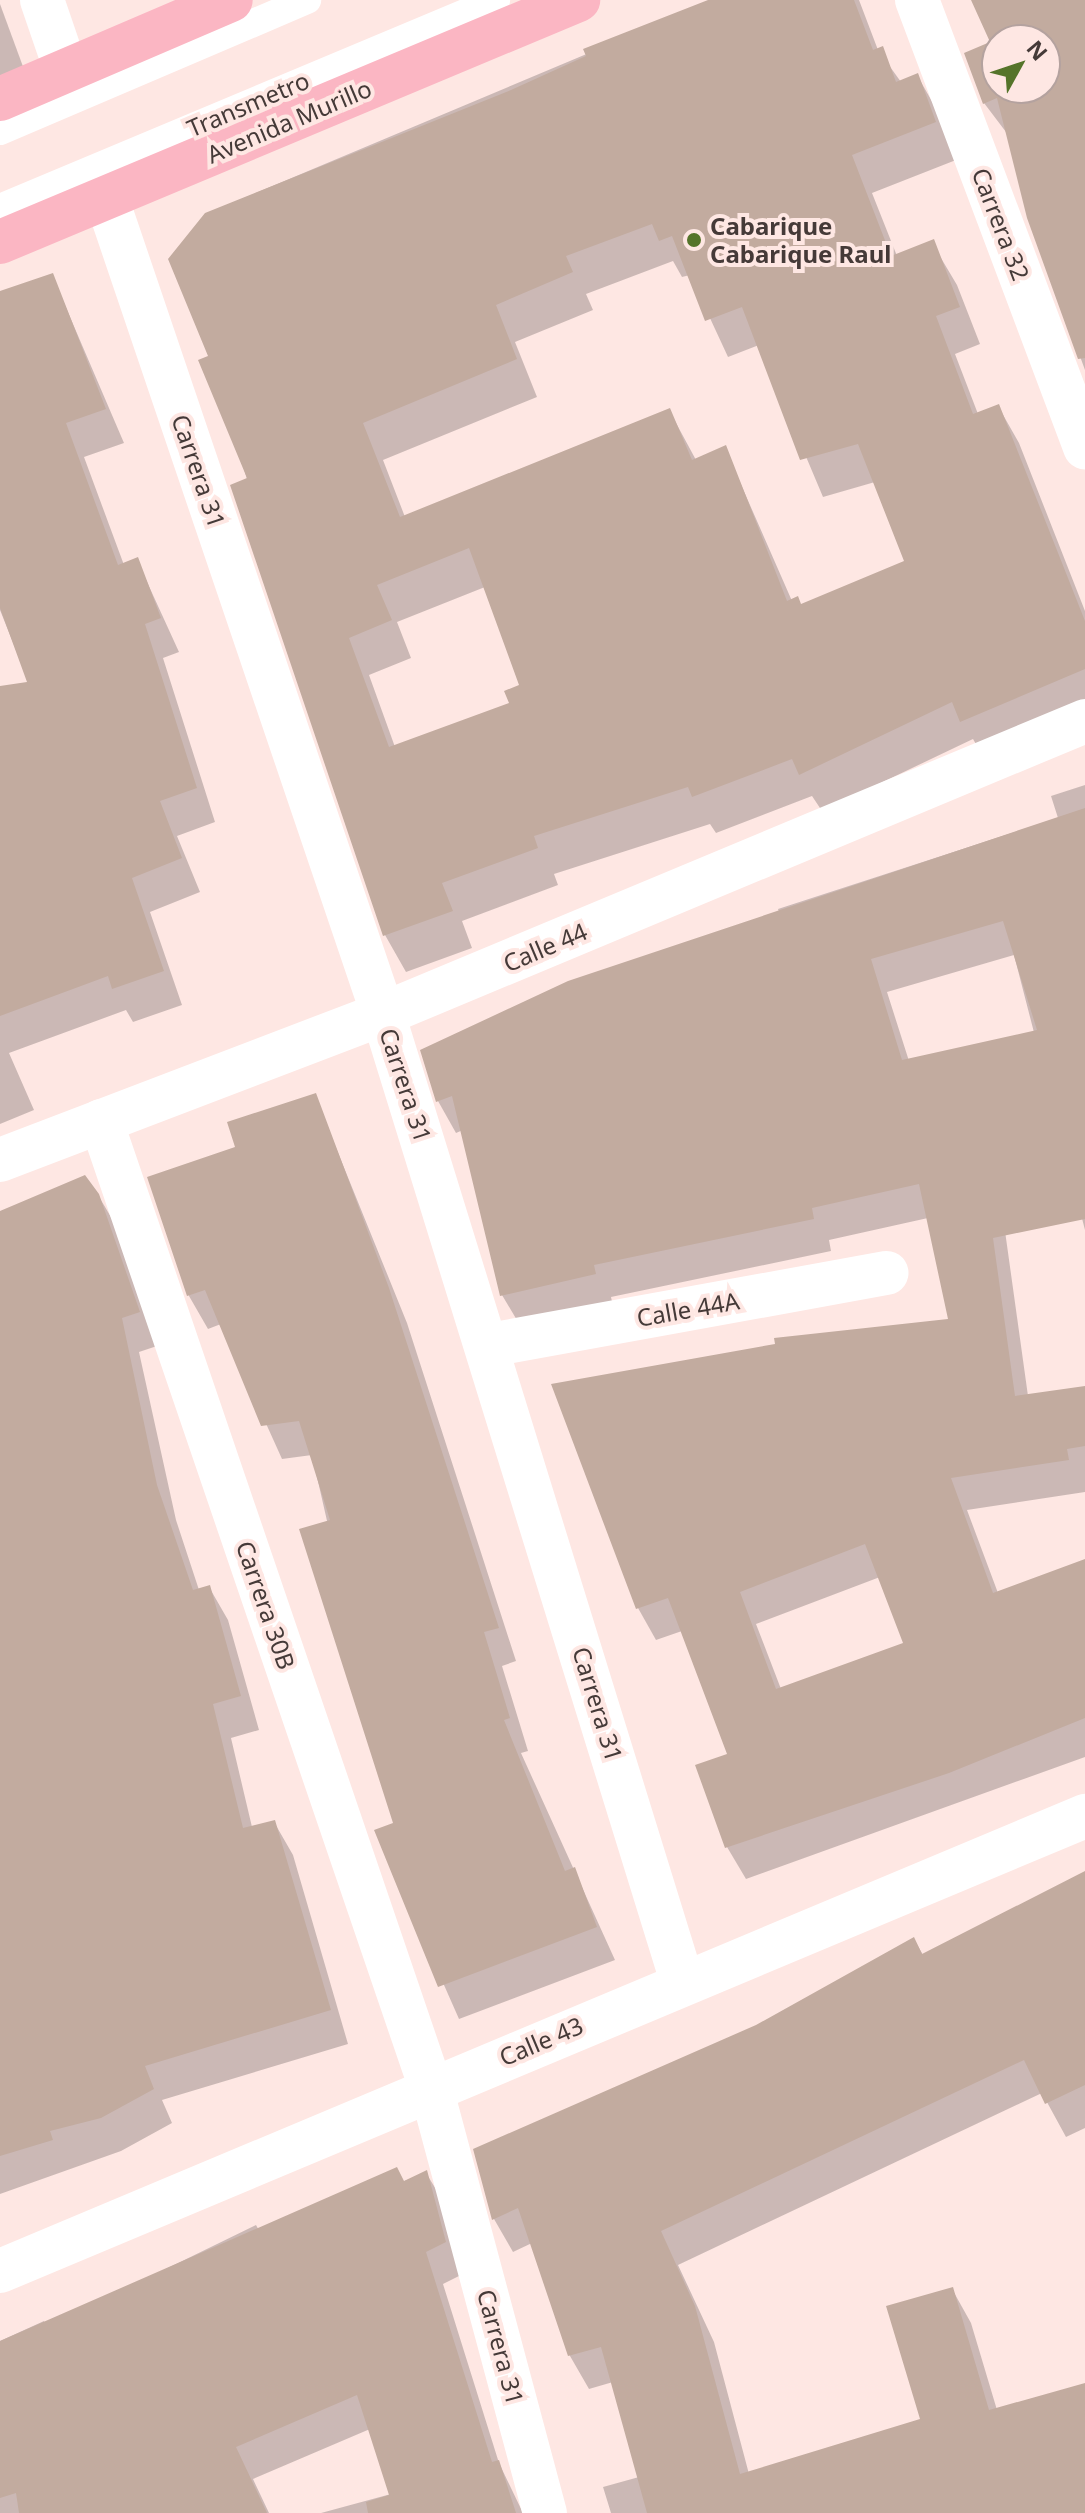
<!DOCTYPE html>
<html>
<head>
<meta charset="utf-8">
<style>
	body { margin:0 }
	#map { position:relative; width:1085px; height:2513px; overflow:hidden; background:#fee7e3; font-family:"Noto Sans",sans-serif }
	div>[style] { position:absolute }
	.shadow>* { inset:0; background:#0003 }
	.building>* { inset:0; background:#c2ab9f }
	.service>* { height:28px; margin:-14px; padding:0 14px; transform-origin:14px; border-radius:14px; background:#fff }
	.minor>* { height:44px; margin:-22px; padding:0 22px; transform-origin:22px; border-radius:22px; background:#fff }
	.primary>* { height:44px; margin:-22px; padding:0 22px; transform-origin:22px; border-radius:22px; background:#fbb6c3 }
	.dots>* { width:22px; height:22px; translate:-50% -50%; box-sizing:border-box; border:4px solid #fee7e3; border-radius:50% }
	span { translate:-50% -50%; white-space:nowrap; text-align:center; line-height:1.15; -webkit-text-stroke:8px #fee7e3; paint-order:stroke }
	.street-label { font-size:24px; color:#453a38 }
	.poi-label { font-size:24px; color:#453a38; font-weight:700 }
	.left { translate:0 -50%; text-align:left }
	.north { position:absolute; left:981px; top:24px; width:80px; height:80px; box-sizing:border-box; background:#fee7e3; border:2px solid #b4a29f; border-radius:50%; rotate:50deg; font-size:22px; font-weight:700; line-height:32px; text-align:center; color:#453a38 }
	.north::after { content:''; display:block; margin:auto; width:28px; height:36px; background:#55742a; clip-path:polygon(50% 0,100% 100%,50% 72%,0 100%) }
</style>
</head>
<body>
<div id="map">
	<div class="shadow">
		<i style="clip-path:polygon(evenodd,715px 0,859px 0,878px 50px,901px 82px,917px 75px,938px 112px,956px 160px,872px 193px,897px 256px,935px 248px,957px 285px,980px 344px,955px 354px,978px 414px,998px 406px,1019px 443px,1085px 611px,1085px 715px,984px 758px,973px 739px,822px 811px,812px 796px,716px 833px,710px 824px,554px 874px,558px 885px,462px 921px,472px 948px,406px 972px,385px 935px,210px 357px,206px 214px,715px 0,673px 261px,682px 277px,690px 275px,728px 357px,759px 345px,823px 497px,875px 482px,907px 562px,801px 606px,792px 601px,725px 448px,696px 460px,669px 410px,405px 517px,383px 460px,537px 397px,515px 342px,593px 310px,586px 294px,673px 261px,715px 0,485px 587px,522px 686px,511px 704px,395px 747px,369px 675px,411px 658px,397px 622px,485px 587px)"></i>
		<i style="clip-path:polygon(evenodd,973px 0,1085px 0,1085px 370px,1029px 217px,1009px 136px,984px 103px,993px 43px,973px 0,997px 40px,1045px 40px,1045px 88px,997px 88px,997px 40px)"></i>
		<i style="clip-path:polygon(0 4px,25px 72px,0 82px)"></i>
		<i style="clip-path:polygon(52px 275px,124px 443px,84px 457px,124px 565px,137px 560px,179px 652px,163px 658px,215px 822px,177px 836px,200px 892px,150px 912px,182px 1005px,133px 1022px,126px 1010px,9px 1053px,34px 1110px,0 1124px,0 702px,32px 690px,0 610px,0 295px)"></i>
		<i style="clip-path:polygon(evenodd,1085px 785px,1085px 1230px,1014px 955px,887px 992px,909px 1061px,984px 1080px,1028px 1396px,1085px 1388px,1085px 1492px,967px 1510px,998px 1593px,1085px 1561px,1085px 1757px,746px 1879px,727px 1847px,729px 1755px,682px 1631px,656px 1640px,638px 1608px,554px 1385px,951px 1321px,928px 1218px,829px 1240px,831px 1251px,611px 1297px,613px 1306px,521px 1327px,502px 1295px,463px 1130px,456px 1133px,438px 1101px,781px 918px,778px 909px,1058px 818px,1051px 796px,1085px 785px,880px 1577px,906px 1644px,781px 1689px,756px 1624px,880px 1577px)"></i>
		<i style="clip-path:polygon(315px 1096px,407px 1323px,516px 1661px,502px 1666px,528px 1751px,521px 1753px,615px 1960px,459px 2019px,376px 1831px,396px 1824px,312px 1455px,282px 1459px,221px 1324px,208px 1329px,189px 1296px,149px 1179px,237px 1148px)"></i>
		<i style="clip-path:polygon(98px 1195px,118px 1229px,157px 1346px,139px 1352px,176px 1520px,199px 1590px,209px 1587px,228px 1620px,259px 1730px,231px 1738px,252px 1827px,274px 1822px,293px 1855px,348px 2044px,162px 2100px,172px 2123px,121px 2151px,0 2194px,0 1215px)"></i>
		<i style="clip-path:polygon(1085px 1873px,1085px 2128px,1066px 2137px,1042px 2093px,678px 2265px,714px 2342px,749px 2474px,922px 2420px,952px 2289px,971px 2323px,997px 2410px,1085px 2385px,1085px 2513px,611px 2513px,603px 2487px,639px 2477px,613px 2382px,589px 2389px,570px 2356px,532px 2243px,513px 2252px,494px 2219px,476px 2150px,757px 2027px,914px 1939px,923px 1955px)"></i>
		<i style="clip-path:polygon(426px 2173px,445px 2204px,463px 2274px,443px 2284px,499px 2463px,523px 2513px,321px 2513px,391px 2494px,370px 2429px,253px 2479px,269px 2513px,0 2513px,0 2341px,44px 2321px,47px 2327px,256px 2225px,261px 2234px)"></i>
	</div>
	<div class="building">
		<i style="clip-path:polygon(evenodd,708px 0,854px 0,873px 50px,883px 46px,896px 82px,918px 73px,936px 122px,852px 155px,891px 256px,934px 239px,960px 307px,936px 316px,973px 414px,999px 404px,1085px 621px,1085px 669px,960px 722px,952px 702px,799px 775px,792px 759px,692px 797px,688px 787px,534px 836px,538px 848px,442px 883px,453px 911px,383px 936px,230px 485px,247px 478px,198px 360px,208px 356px,168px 259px,205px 213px,511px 90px,586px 56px,583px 49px,708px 0,652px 224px,659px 241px,672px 236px,705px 321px,742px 307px,800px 460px,858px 444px,904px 561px,801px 604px,798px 596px,787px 601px,726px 445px,692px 460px,670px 408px,400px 517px,363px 423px,517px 359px,496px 305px,573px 272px,566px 256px,652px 224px,708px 0,469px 548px,519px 685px,504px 691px,509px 703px,389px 747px,349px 638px,392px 620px,377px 585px,469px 548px)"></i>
		<i style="clip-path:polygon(evenodd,971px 0,1085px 0,1085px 358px,1078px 359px,1027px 218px,997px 98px,983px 104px,964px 53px,990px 42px,971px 0,997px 40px,1045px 40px,1045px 88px,997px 88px,997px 40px)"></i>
		<i style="clip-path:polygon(53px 273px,106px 409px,66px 423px,118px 565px,138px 557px,161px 618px,145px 624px,197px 788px,160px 801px,182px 858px,132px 878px,164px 971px,112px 989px,108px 976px,0 1016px,0 686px,27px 682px,0 608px,0 291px)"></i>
		<i style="clip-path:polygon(evenodd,1085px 808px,1085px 1219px,993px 1238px,1015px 1396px,1085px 1386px,1085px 1446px,1067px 1449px,1069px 1460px,951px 1478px,993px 1593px,1085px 1559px,1085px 1718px,949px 1773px,725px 1848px,695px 1765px,727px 1754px,668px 1598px,636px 1609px,551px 1384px,775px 1344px,774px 1338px,948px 1319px,919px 1184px,812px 1208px,814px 1219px,594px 1265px,596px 1274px,500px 1296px,452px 1096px,436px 1102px,420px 1050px,568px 981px,1085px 808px,1003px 921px,1037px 1030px,902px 1060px,871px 959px,1003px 921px,1085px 808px,865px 1544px,903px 1643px,776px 1689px,740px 1592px,865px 1544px)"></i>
		<i style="clip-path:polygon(316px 1093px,389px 1288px,499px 1628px,484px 1632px,510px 1718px,504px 1720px,565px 1871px,575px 1867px,597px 1927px,438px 1987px,374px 1830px,393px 1823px,299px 1529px,330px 1520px,299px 1421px,261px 1426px,205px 1290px,187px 1296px,147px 1177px,235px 1147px,227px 1122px)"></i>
		<i style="clip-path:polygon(85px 1175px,99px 1194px,140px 1312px,122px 1318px,157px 1485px,193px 1590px,210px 1585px,241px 1696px,213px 1704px,243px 1828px,275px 1820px,331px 2010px,145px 2066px,154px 2089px,101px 2118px,50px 2131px,53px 2140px,0 2156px,0 1211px)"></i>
		<i style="clip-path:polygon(1085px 1871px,1085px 2085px,1045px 2104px,1024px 2060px,661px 2231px,695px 2306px,740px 2474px,920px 2419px,886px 2306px,953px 2287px,989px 2410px,1085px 2383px,1085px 2513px,647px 2513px,601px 2347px,568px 2356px,518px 2208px,492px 2220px,473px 2149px,756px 2025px,914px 1937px,922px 1954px)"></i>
		<i style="clip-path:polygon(397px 2167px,404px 2181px,427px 2170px,446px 2242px,426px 2252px,492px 2462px,499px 2460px,516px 2513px,368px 2513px,366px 2502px,389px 2495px,357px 2395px,236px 2447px,267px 2513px,19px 2513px,16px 2493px,0 2498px,0 2341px)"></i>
	</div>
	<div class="service">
		<i style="left:0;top:131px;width:334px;rotate:-23.1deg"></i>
		<i style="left:0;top:208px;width:538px;rotate:-22.75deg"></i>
	</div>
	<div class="minor">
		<i style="left:42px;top:0;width:74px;rotate:71.1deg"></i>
		<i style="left:917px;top:0;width:478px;rotate:69.4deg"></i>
		<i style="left:106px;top:197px;width:863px;rotate:71.27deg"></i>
		<i style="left:383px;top:1014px;width:1012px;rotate:72.82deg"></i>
		<i style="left:101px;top:1121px;width:1022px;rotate:71.16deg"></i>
		<i style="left:431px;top:2088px;width:440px;rotate:75deg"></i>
		<i style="left:0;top:1160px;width:410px;rotate:-20.9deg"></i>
		<i style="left:383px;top:1014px;width:761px;rotate:-22.65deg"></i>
		<i style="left:490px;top:1345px;width:403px;rotate:-10.3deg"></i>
		<i style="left:0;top:2271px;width:1177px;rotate:-22.75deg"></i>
	</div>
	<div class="primary">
		<i style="left:0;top:99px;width:251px;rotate:-23.2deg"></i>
		<i style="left:0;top:242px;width:627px;rotate:-22.72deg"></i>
	</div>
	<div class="dots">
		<i style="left:694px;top:240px;background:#55742a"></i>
	</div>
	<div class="street-label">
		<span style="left:248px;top:104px;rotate:-23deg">Transmetro</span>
		<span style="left:289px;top:121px;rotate:-23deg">Avenida Murillo</span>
		<span style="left:1001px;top:224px;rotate:69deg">Carrera 32</span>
		<span style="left:199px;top:471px;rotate:71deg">Carrera 31</span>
		<span style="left:545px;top:947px;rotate:-23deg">Calle 44</span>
		<span style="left:406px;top:1085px;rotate:72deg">Carrera 31</span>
		<span style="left:688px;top:1309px;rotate:-10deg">Calle 44A</span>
		<span style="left:266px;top:1605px;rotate:71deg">Carrera 30B</span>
		<span style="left:598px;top:1704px;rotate:73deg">Carrera 31</span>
		<span style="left:541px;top:2041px;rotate:-23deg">Calle 43</span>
		<span style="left:501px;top:2347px;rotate:75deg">Carrera 31</span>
	</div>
	<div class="poi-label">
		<span class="left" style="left:710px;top:240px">Cabarique<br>Cabarique Raul</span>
	</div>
	<div class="north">N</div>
</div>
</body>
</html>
